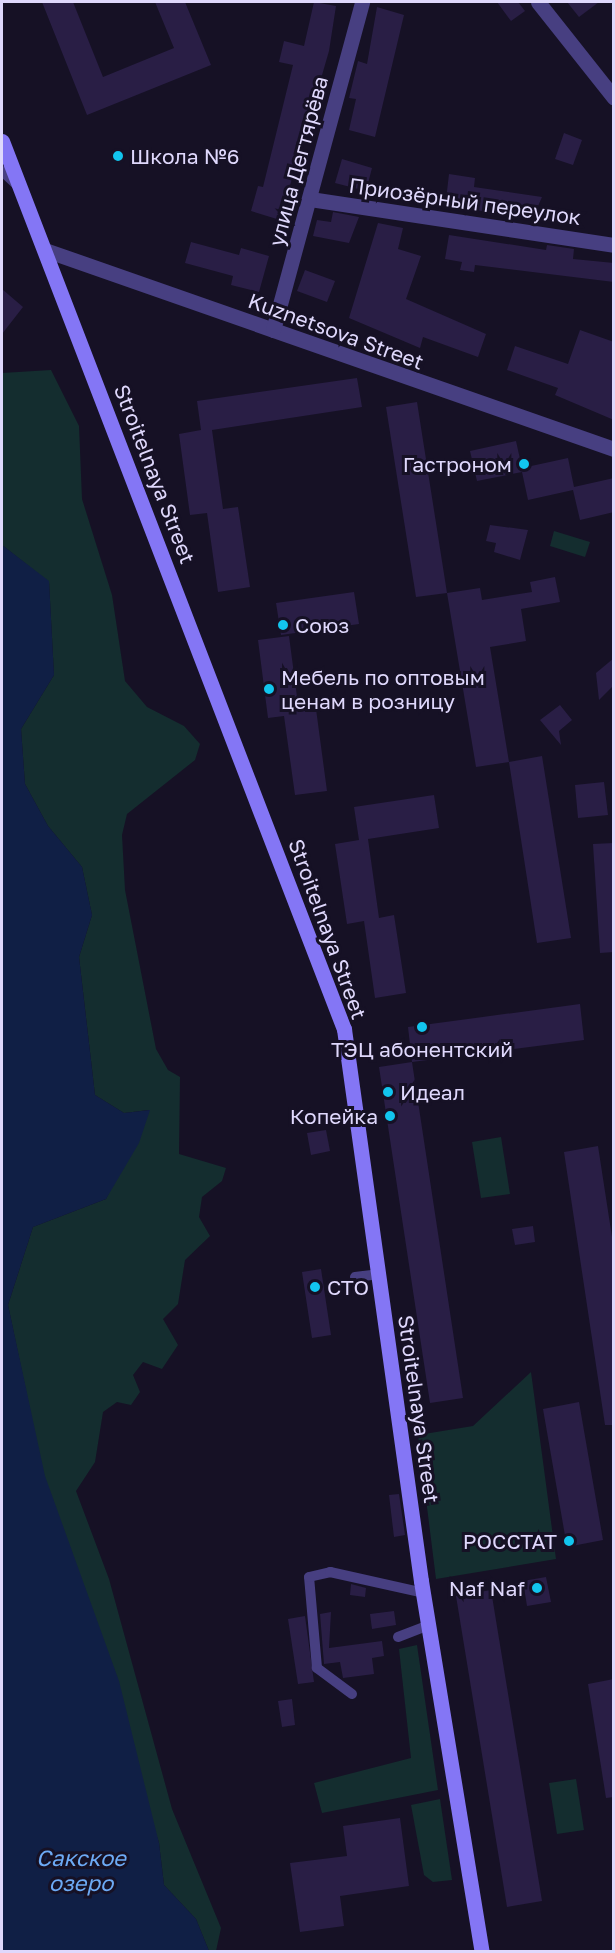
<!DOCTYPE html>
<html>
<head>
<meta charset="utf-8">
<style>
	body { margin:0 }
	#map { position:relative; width:615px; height:1953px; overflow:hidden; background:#161125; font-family:"Golos Text",sans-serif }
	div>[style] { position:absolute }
	.green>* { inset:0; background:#142d2f }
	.water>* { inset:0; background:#101f45 }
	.building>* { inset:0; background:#291e45 }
	.lane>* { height:10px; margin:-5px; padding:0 5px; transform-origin:5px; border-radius:5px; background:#473f81 }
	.street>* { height:15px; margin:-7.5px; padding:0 7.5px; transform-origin:7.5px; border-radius:7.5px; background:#473f81 }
	.secondary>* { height:15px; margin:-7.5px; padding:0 7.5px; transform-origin:7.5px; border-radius:7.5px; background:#8476f5 }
	.dots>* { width:16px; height:16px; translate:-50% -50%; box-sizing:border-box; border:3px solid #161125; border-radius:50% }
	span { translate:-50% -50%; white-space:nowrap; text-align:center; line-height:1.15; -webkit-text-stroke:6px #161125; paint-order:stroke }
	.poi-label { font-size:21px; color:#dfd8fc }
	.left { translate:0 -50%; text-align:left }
	.right { translate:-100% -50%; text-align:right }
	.street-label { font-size:21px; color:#dfd8fc }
	.water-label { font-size:22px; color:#6daaf5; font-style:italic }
	.frame { position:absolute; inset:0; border:3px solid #dfd8fc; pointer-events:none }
</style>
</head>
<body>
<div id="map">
	<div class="green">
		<i style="clip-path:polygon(51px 370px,79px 426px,82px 499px,112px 595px,125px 681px,147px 707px,184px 726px,200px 744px,195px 760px,127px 814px,122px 835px,125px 890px,156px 1049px,168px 1070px,180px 1077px,179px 1154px,226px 1168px,222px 1181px,202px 1197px,199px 1217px,210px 1236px,185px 1260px,178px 1304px,163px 1319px,178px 1345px,162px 1369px,143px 1362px,133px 1375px,140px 1392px,131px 1405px,117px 1402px,103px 1412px,95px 1462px,76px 1491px,109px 1579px,172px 1809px,221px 1928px,216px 1951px,209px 1951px,196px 1919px,164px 1885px,159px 1843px,52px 1501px,2px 1441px,38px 1448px,8px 1305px,33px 1227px,106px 1199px,149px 1110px,124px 1113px,95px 1095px,79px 957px,92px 915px,82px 867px,48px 826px,25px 784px,21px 729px,54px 675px,49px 582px,2px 545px,2px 373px)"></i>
		<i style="clip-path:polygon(554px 531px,590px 542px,585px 557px,550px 546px)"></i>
		<i style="clip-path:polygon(501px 1137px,510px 1194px,481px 1198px,472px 1142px)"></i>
		<i style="clip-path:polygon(531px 1372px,556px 1559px,436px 1579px,418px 1435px,473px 1426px)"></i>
		<i style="clip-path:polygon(417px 1645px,438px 1790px,322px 1813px,314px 1783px,411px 1758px,399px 1649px)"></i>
		<i style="clip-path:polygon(576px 1779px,584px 1830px,557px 1834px,549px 1783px)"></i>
		<i style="clip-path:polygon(440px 1799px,452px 1880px,433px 1882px,424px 1875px,411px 1805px)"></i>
	</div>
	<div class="water">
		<i style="clip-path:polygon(2px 545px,49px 581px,54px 675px,21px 729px,25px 784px,48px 826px,82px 867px,92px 915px,79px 957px,95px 1095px,124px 1113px,150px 1110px,139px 1143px,106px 1199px,33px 1227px,8px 1305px,45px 1476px,119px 1681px,159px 1843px,164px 1885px,196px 1919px,209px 1951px,2px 1951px)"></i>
	</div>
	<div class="building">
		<i style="clip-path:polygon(42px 2px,73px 2px,103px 77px,174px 48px,155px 2px,185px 2px,211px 65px,87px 115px)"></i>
		<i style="clip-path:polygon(314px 2px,336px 6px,329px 51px,280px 220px,251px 211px,258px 186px,263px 187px,293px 65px,279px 62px,284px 41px,304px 46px)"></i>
		<i style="clip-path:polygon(497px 2px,518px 2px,525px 11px,511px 21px)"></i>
		<i style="clip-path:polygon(567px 2px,599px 2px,579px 17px)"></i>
		<i style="clip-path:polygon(377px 7px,404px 15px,375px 137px,349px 130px,356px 99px,349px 98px,358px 61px,367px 64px)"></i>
		<i style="clip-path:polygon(564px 133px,582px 140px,573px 165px,555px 159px)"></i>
		<i style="clip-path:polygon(342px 159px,372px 168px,366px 191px,335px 183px)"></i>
		<i style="clip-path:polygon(449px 174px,475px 178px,474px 187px,542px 197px,532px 220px,454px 206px,454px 201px,446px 200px)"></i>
		<i style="clip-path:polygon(333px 212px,359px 217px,349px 243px,313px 236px,317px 220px,331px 222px)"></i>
		<i style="clip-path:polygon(378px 223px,403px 228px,398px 249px,421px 256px,406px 299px,486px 334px,478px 357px,423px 337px,420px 348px,349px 318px)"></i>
		<i style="clip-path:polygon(449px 235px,546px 250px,547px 245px,574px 249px,573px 259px,614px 263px,614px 282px,475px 265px,474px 272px,460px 270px,462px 262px,445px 259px)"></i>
		<i style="clip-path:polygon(191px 242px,239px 255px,241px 248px,269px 256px,259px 292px,231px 285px,233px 276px,185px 263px)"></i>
		<i style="clip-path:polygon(305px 270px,335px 281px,327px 302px,297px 291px)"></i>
		<i style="clip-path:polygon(2px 289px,23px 307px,2px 334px)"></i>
		<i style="clip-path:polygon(580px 330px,614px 342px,614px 420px,555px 395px,558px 388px,507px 370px,515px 346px,568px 364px)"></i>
		<i style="clip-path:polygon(357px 378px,362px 407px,212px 430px,223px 509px,238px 507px,250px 587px,218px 592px,207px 513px,190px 515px,179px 434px,201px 430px,197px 401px)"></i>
		<i style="clip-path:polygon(417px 402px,447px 593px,416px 597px,386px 407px)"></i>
		<i style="clip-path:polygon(516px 441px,522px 468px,568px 458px,574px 487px,614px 478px,614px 512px,580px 520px,573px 490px,528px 500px,522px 472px,477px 481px,470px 451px)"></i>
		<i style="clip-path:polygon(490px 525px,528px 530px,520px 560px,494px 552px,496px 543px,486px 541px)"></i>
		<i style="clip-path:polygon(555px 577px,560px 602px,521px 609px,526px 641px,490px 647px,509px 762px,476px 767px,447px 593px,480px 588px,482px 600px,532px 592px,530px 582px)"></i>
		<i style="clip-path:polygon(354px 592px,359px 624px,281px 635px,276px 603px)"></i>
		<i style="clip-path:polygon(289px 636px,299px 712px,316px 709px,327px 791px,295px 795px,284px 716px,268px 718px,258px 640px)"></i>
		<i style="clip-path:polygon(614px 658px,614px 685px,599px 700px,596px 673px)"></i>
		<i style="clip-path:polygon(560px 705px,572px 720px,559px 731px,561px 745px,540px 720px)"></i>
		<i style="clip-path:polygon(542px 756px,571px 938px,537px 943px,509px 762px)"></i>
		<i style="clip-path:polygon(604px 782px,608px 815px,578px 818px,575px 785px)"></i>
		<i style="clip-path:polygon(434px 795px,439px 828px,368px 839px,379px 918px,394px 915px,406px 993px,375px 998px,364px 921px,347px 924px,335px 844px,359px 840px,354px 807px)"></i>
		<i style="clip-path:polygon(614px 843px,614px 952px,600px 953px,593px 844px)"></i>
		<i style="clip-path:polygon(580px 1004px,584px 1040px,412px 1062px,408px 1027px)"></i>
		<i style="clip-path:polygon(412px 1062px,463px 1398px,430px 1403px,379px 1067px)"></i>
		<i style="clip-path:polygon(326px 1130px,330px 1151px,311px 1155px,307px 1133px)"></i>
		<i style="clip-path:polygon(598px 1146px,614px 1250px,614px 1425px,605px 1425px,564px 1152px)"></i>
		<i style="clip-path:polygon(533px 1226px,535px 1242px,515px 1245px,512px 1229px)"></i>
		<i style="clip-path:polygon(321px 1269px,331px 1335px,312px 1338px,302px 1272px)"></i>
		<i style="clip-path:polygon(579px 1402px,603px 1540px,567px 1547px,543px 1409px)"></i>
		<i style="clip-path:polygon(399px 1494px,405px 1535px,394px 1537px,389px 1495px)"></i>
		<i style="clip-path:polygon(546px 1577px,551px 1602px,527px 1606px,523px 1581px)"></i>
		<i style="clip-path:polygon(351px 1584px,366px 1588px,365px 1597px,350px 1595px)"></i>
		<i style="clip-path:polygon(491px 1590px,542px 1901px,507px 1907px,456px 1596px)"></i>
		<i style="clip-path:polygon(394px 1611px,396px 1625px,372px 1629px,370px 1614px)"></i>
		<i style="clip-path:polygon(331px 1612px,329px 1648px,382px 1641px,384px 1656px,372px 1658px,374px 1674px,343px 1678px,340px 1662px,324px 1664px,320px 1614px)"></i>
		<i style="clip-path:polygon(305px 1616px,314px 1682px,298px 1684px,288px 1619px)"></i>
		<i style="clip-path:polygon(614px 1679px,614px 1797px,606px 1798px,588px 1684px)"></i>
		<i style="clip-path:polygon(292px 1699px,295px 1725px,282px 1727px,278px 1701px)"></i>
		<i style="clip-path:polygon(400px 1818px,409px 1886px,340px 1896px,344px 1926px,300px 1932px,290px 1863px,347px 1856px,343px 1826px)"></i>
	</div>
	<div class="lane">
		<i style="left:2px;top:171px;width:22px;rotate:43deg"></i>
		<i style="left:355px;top:1277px;width:23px;rotate:-7deg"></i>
		<i style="left:398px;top:1637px;width:33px;rotate:-21deg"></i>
		<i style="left:352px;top:1694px;width:44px;rotate:-143.4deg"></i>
		<i style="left:317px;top:1668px;width:91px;rotate:-95deg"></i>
		<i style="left:309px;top:1577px;width:22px;rotate:-13deg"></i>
		<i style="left:330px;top:1572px;width:96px;rotate:12.6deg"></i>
	</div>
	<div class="street">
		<i style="left:538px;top:2px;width:122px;rotate:51.6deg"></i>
		<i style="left:310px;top:199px;width:307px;rotate:8.6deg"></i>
		<i style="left:45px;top:250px;width:603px;rotate:19.28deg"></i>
		<i style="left:273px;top:330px;width:340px;rotate:-74.8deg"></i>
	</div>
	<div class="secondary">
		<i style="left:2px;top:141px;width:952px;rotate:68.94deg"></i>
		<i style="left:344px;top:1029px;width:557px;rotate:82.06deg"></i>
		<i style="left:421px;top:1581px;width:376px;rotate:80.7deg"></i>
	</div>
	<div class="dots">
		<i style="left:118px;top:156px;background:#12c5ee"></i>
		<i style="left:524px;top:464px;background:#12c5ee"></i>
		<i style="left:283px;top:625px;background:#12c5ee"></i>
		<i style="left:269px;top:689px;background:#12c5ee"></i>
		<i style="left:422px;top:1027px;background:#12c5ee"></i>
		<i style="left:388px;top:1092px;background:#12c5ee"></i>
		<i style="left:390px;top:1116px;background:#12c5ee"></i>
		<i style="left:315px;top:1287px;background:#12c5ee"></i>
		<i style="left:569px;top:1541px;background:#12c5ee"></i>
		<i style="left:537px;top:1588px;background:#12c5ee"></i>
	</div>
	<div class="poi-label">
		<span class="left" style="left:130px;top:156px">Школа №6</span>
		<span class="right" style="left:512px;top:464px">Гастроном</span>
		<span class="left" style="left:295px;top:625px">Союз</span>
		<span class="left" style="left:281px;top:689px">Мебель по оптовым<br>ценам в розницу</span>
		<span style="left:422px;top:1049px">ТЭЦ абонентский</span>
		<span class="left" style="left:400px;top:1092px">Идеал</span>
		<span class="right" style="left:378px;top:1116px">Копейка</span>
		<span class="left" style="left:327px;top:1287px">СТО</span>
		<span class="right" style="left:557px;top:1541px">РОССТАТ</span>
		<span class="right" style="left:525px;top:1588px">Naf Naf</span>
	</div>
	<div class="street-label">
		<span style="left:298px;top:161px;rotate:-75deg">улица Дегтярёва</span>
		<span style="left:465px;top:201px;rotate:8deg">Приозёрный переулок</span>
		<span style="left:336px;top:331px;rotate:20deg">Kuznetsova Street</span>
		<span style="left:155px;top:474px;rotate:69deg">Stroitelnaya Street</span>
		<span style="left:328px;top:929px;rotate:70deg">Stroitelnaya Street</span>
		<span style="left:419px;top:1409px;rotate:82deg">Stroitelnaya Street</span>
	</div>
	<div class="water-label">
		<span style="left:81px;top:1870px">Сакское<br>озеро</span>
	</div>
	<div class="frame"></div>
</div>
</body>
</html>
